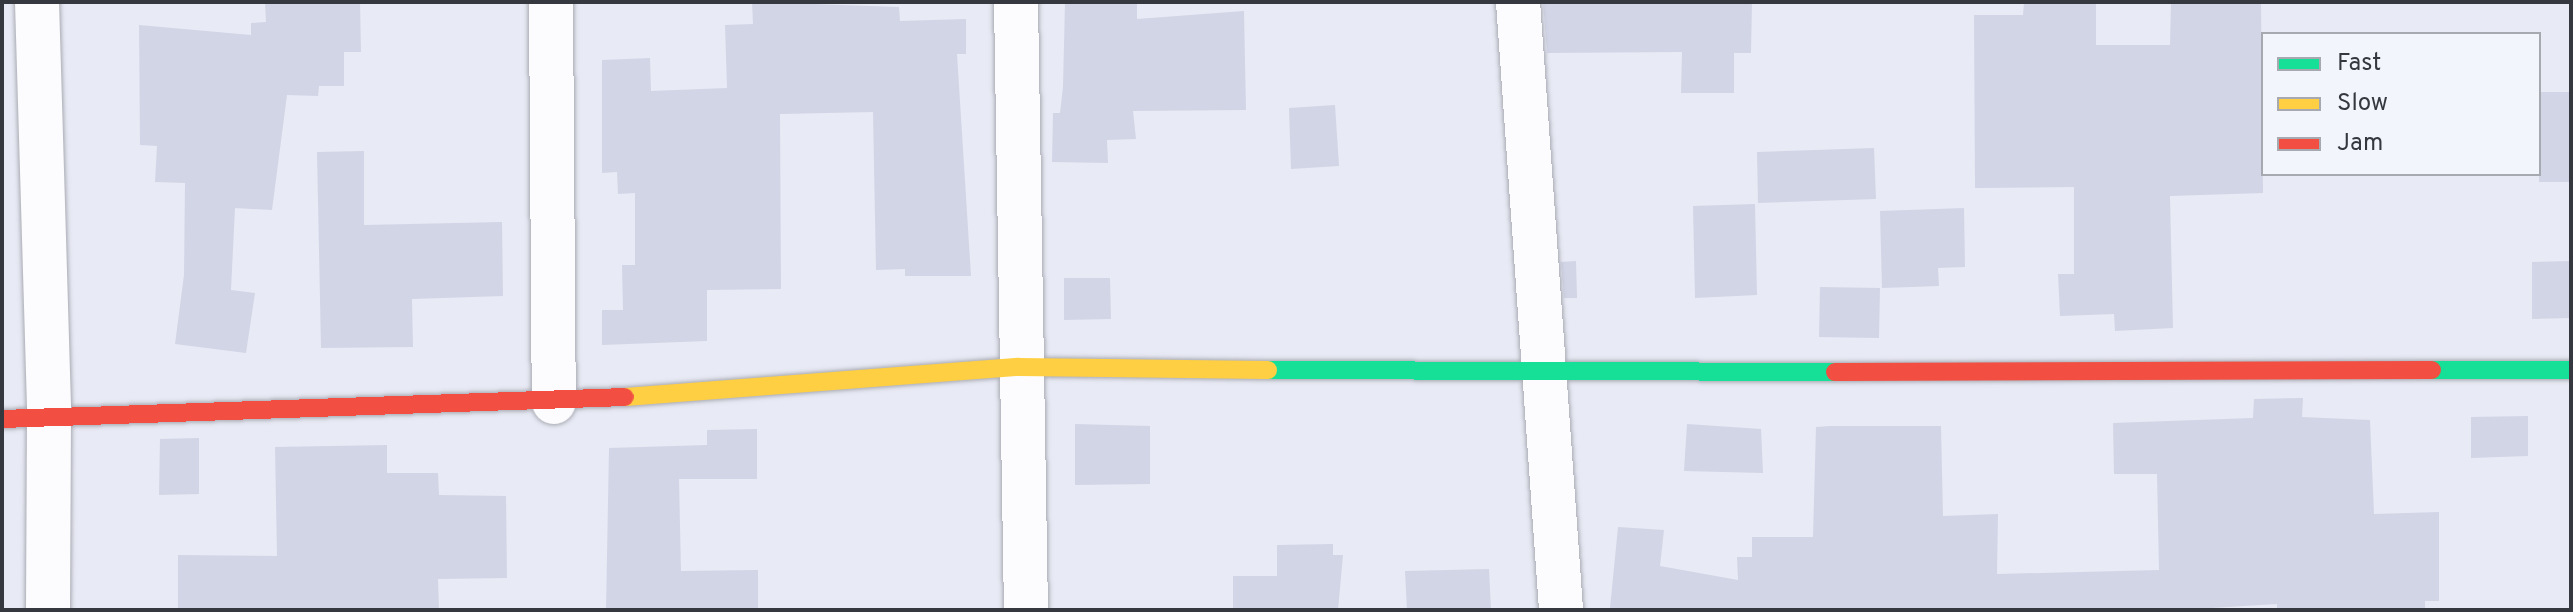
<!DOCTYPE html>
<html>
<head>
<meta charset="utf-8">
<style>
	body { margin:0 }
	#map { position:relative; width:2573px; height:612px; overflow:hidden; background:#e8eaf5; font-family:Overpass,sans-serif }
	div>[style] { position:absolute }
	.building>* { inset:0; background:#d2d5e6 }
	.roads { filter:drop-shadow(0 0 2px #aaacb4) drop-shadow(0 0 2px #aaacb4) }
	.street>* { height:44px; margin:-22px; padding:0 22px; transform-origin:22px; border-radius:22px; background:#fcfcfe }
	.fast>* { height:18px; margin:-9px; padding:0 9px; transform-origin:9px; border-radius:9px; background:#16e098 }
	.slow>* { height:18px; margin:-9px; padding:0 9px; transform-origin:9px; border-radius:9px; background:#ffcf43 }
	.jam>* { height:18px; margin:-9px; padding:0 9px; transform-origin:9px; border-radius:9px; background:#f24e42 }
	span { translate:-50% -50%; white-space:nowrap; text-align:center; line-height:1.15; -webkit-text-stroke:6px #f3f5fd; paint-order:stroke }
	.frame { position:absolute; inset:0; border:4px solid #363840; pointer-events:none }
	.legend { position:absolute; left:2261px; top:32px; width:280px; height:144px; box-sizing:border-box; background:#f3f5fd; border:2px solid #a7a9b1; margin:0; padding:10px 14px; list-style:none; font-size:24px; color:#363840 }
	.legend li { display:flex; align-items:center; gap:16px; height:40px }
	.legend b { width:40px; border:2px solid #a7a9b1 }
</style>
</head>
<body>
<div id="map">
	<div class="building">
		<i style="clip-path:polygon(265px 2px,360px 2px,361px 52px,344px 52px,344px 86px,319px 86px,318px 96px,287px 95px,272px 210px,235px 208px,231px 290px,255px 293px,246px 353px,175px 344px,184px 275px,185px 183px,155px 182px,157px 146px,140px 145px,139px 25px,251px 35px,251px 23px,266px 22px)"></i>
		<i style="clip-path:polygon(752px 2px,899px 7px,900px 21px,966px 19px,966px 54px,957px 54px,971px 276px,905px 276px,905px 269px,876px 270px,873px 112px,780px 114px,781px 289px,707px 290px,707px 341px,602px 345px,602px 310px,623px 310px,622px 265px,635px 265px,635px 193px,618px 194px,617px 172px,602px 173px,602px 60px,650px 58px,651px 91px,727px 88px,725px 25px,753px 24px)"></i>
		<i style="clip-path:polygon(1065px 2px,1137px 2px,1137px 19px,1244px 11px,1246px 110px,1133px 111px,1136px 139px,1107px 140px,1108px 163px,1052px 162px,1053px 113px,1060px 113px,1063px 87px)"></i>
		<i style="clip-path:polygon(1543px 2px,1752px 2px,1751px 53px,1734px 53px,1734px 93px,1681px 93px,1682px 52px,1547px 53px)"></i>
		<i style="clip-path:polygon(2024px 2px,2096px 2px,2096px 45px,2170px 45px,2171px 2px,2261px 2px,2263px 193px,2170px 196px,2173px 328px,2115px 331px,2114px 314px,2060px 316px,2058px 274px,2074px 274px,2074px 187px,1975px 188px,1974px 15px,2023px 15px)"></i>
		<i style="clip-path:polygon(2539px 92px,2571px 92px,2571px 182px,2539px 182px)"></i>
		<i style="clip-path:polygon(1335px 105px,1339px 166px,1291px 169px,1289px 108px)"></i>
		<i style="clip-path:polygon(1874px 148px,1876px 199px,1758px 203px,1757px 152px)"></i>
		<i style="clip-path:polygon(364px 151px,364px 225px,502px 222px,503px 296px,412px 299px,413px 347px,321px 348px,317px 152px)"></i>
		<i style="clip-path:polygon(1755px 204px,1757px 295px,1695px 298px,1693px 206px)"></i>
		<i style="clip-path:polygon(1964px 208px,1965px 267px,1938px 268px,1939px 286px,1882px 288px,1880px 211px)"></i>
		<i style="clip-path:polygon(1576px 261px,1577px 298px,1564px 298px,1561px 262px)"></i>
		<i style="clip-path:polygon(2571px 261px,2571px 318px,2532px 319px,2532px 262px)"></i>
		<i style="clip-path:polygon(1064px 278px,1110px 278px,1111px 319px,1064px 320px)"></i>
		<i style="clip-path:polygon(1820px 287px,1880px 288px,1879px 338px,1819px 337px)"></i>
		<i style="clip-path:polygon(2303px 398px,2302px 417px,2370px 420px,2374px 514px,2439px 512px,2439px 601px,2425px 601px,2425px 610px,2277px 610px,2277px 604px,2178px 610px,1610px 608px,1618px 527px,1664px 530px,1660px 566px,1738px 580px,1737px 557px,1752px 557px,1752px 537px,1813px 537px,1816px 427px,1831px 426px,1941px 426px,1943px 516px,1998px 514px,1997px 574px,2159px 570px,2157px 474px,2114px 474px,2113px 423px,2253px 418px,2254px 399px)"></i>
		<i style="clip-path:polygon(2528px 416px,2528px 456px,2471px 458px,2471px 417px)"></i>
		<i style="clip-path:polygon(1075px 424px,1150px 426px,1150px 484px,1075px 485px)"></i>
		<i style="clip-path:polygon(1687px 424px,1761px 429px,1763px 473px,1684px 471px)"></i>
		<i style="clip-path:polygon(757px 429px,757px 479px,679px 479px,681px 571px,758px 570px,758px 610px,606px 610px,609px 448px,707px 445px,707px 430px)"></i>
		<i style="clip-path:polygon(199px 438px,199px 494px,159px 495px,160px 439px)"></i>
		<i style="clip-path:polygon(387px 445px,387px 473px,438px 473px,439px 495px,506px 496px,507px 578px,438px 579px,439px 610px,178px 610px,178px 555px,277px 556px,275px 447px)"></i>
		<i style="clip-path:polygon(1333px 544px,1333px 555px,1343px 555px,1338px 610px,1233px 610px,1233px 576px,1277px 576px,1277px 545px)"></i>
		<i style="clip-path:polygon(1489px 569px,1491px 610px,1407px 610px,1405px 571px)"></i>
	</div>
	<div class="roads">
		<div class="street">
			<i style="left:37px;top:2px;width:416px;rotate:88.3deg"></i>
			<i style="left:49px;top:418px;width:192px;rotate:90.3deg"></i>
			<i style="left:551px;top:2px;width:400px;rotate:89.6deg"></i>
			<i style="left:1016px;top:2px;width:608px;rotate:89.06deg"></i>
			<i style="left:1518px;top:2px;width:610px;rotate:85.95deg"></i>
		</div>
		<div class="fast">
			<i style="left:1268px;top:370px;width:567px;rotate:0.2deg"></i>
			<i style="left:2432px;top:370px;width:139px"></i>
		</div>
		<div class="slow">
			<i style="left:625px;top:397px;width:395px;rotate:-4.4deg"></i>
			<i style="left:1019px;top:367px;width:249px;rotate:0.7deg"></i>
		</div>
		<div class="jam">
			<i style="left:1835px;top:372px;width:597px;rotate:-0.19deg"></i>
			<i style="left:2px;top:419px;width:623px;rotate:-2.02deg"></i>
		</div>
	</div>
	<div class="frame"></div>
	<ul class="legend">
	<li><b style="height:10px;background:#16e098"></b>Fast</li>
	<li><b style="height:10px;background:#ffcf43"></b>Slow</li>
	<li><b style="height:10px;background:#f24e42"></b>Jam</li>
	</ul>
</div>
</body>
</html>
